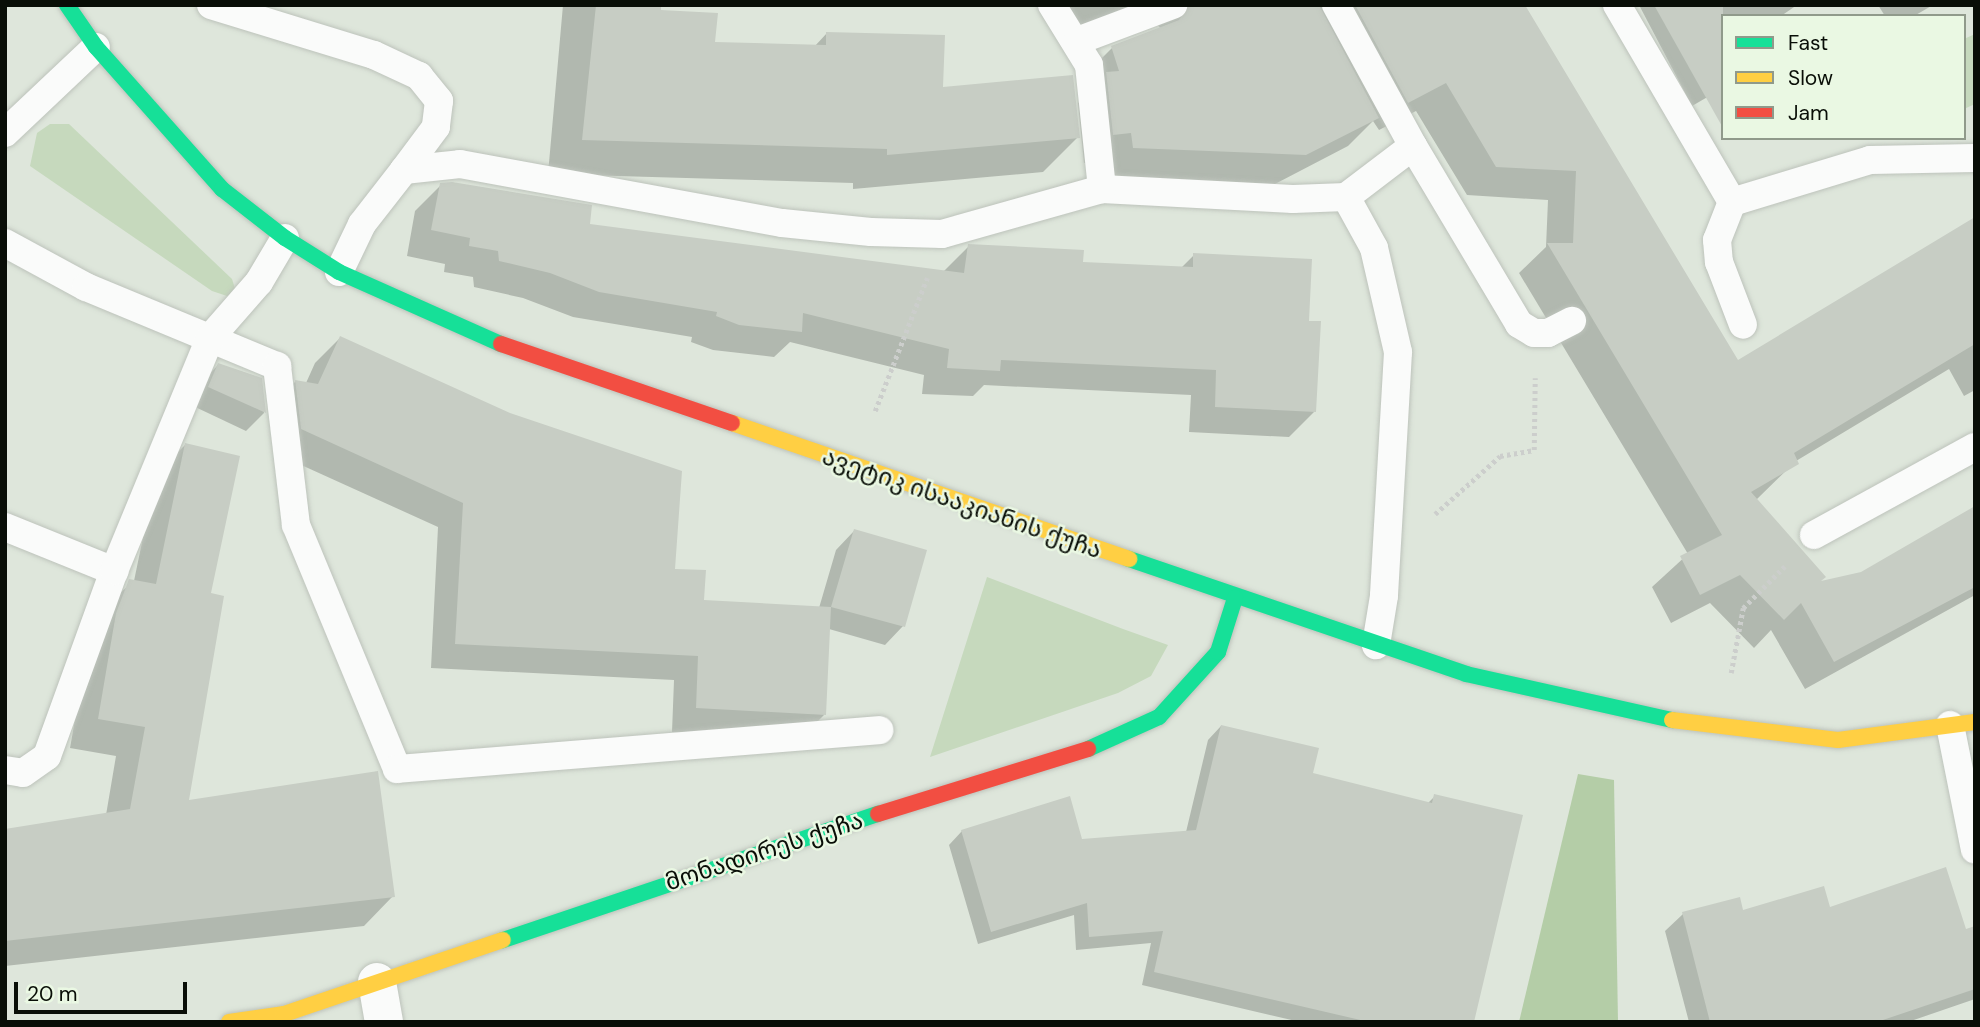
<!DOCTYPE html>
<html>
<head>
<meta charset="utf-8">
<style>
	body { margin:0 }
	#map { position:relative; width:1980px; height:1027px; overflow:hidden; background:#dee6db; font-family:"DM Sans","Noto Sans Georgian",sans-serif }
	div>[style] { position:absolute }
	.green>* { inset:0; background:#c6d9bd }
	.forest>* { inset:0; background:#b4cda7 }
	.shadow>* { inset:0; background:#0003 }
	.building>* { inset:0; background:#c7cdc4 }
	.path>* { height:4.5px; margin-top:-2.25px; transform-origin:0; background:repeating-linear-gradient(90deg,#cccecc 0 3.5px,transparent 0 7px) }
	.roads { filter:drop-shadow(0 0 2px #bdc3bb) drop-shadow(0 0 2px #bdc3bb) }
	.lane>* { height:28px; margin:-14px; padding:0 14px; transform-origin:14px; border-radius:14px; background:#fafbfa }
	.street>* { height:38px; margin:-19px; padding:0 19px; transform-origin:19px; border-radius:19px; background:#fafbfa }
	.fast>* { height:16px; margin:-8px; padding:0 8px; transform-origin:8px; border-radius:8px; background:#16e098 }
	.slow>* { height:16px; margin:-8px; padding:0 8px; transform-origin:8px; border-radius:8px; background:#ffcf43 }
	.jam>* { height:16px; margin:-8px; padding:0 8px; transform-origin:8px; border-radius:8px; background:#f24e42 }
	span { translate:-50% -50%; white-space:nowrap; text-align:center; line-height:1.15; -webkit-text-stroke:5px #eaf8e3; paint-order:stroke }
	.street-label { font-size:24px; color:#090e07 }
	.frame { position:absolute; inset:0; border:7px solid #090e07; pointer-events:none }
	.legend { position:absolute; left:1721px; top:14px; width:245px; height:126px; box-sizing:border-box; background:#eaf8e3; border:2px solid #909a8b; margin:0; padding:9px 12px; list-style:none; font-size:21px; color:#090e07 }
	.legend li { display:flex; align-items:center; gap:14px; height:35px }
	.legend b { width:35px; border:2px solid #909a8b }
	.scale { position:absolute; left:14px; top:982px; width:173px; height:32px; box-sizing:border-box; border:4px solid #090e07; border-top:0; padding-left:9px; font-size:21px; line-height:24px; white-space:nowrap; color:#090e07; -webkit-text-stroke:5px #eaf8e3; paint-order:stroke }
</style>
</head>
<body>
<div id="map">
	<div class="green">
		<i style="clip-path:polygon(1975px 34px,1975px 104px,1964px 109px,1964px 39px)"></i>
		<i style="clip-path:polygon(50px 124px,69px 124px,232px 279px,236px 292px,227px 296px,212px 291px,30px 166px,37px 133px)"></i>
		<i style="clip-path:polygon(987px 577px,1123px 629px,1168px 645px,1151px 676px,1118px 693px,930px 757px)"></i>
	</div>
	<div class="forest">
		<i style="clip-path:polygon(1578px 774px,1614px 780px,1618px 1022px,1519px 1022px)"></i>
	</div>
	<div class="shadow">
		<i style="clip-path:polygon(563px 5px,659px 5px,659px 12px,713px 43px,814px 47px,827px 33px,941px 89px,1078px 137px,1043px 172px,853px 189px,853px 183px,548px 174px)"></i>
		<i style="clip-path:polygon(1067px 5px,1523px 5px,1737px 362px,1975px 219px,1975px 390px,1964px 396px,1949px 369px,1796px 461px,1756px 500px,1816px 584px,1861px 574px,1975px 507px,1975px 595px,1805px 689px,1771px 630px,1754px 648px,1710px 603px,1671px 623px,1652px 587px,1688px 554px,1519px 273px,1546px 247px,1548px 200px,1467px 195px,1416px 111px,1379px 130px,1373px 121px,1348px 146px,1275px 184px,1105px 177px,1102px 161px,1084px 163px,1078px 103px,1088px 93px,1083px 77px,1112px 48px,1161px 29px,1154px 20px,1087px 37px)"></i>
		<i style="clip-path:polygon(1639px 5px,1797px 5px,1781px 16px,1723px 16px,1723px 88px,1692px 106px)"></i>
		<i style="clip-path:polygon(1878px 5px,1933px 5px,1914px 16px,1885px 16px)"></i>
		<i style="clip-path:polygon(441px 185px,589px 226px,943px 272px,969px 246px,1081px 264px,1181px 268px,1194px 255px,1308px 322px,1315px 411px,1289px 437px,1189px 432px,1191px 395px,984px 385px,973px 396px,922px 394px,924px 375px,790px 342px,774px 357px,713px 350px,691px 342px,692px 337px,573px 317px,523px 298px,474px 287px,473px 277px,444px 272px,445px 264px,407px 256px,415px 211px)"></i>
		<i style="clip-path:polygon(340px 338px,673px 570px,702px 602px,819px 608px,836px 550px,854px 531px,903px 626px,885px 645px,829px 629px,824px 715px,800px 739px,672px 732px,674px 680px,431px 668px,438px 527px,277px 454px,271px 406px,296px 381px,306px 383px,315px 363px)"></i>
		<i style="clip-path:polygon(218px 365px,260px 379px,264px 413px,246px 431px,191px 405px,200px 384px)"></i>
		<i style="clip-path:polygon(185px 445px,209px 595px,187px 802px,393px 896px,364px 926px,5px 966px,5px 830px,106px 815px,116px 756px,70px 748px,88px 644px,100px 610px,134px 581px,156px 474px)"></i>
		<i style="clip-path:polygon(1221px 726px,1310px 775px,1428px 803px,1435px 796px,1473px 1022px,1300px 1022px,1142px 985px,1151px 943px,1076px 950px,1074px 915px,978px 944px,949px 845px,962px 831px,1081px 840px,1186px 832px,1208px 740px)"></i>
		<i style="clip-path:polygon(1829px 909px,1965px 931px,1975px 928px,1975px 999px,1908px 1022px,1689px 1022px,1665px 931px,1683px 914px)"></i>
	</div>
	<div class="building">
		<i style="clip-path:polygon(596px 5px,661px 5px,661px 10px,718px 13px,715px 42px,826px 45px,826px 32px,945px 35px,943px 87px,1073px 75px,1080px 138px,887px 155px,887px 149px,582px 140px)"></i>
		<i style="clip-path:polygon(1189px 5px,1319px 5px,1379px 118px,1306px 155px,1133px 148px,1131px 133px,1113px 135px,1106px 72px,1119px 71px,1111px 46px,1179px 20px)"></i>
		<i style="clip-path:polygon(1355px 5px,1525px 5px,1738px 360px,1975px 217px,1975px 344px,1794px 453px,1799px 464px,1751px 492px,1826px 577px,1821px 581px,1861px 572px,1975px 506px,1975px 587px,1834px 662px,1801px 603px,1784px 620px,1740px 575px,1700px 595px,1680px 556px,1722px 535px,1547px 243px,1573px 243px,1576px 171px,1496px 167px,1446px 83px,1408px 103px)"></i>
		<i style="clip-path:polygon(1654px 5px,1723px 5px,1723px 128px)"></i>
		<i style="clip-path:polygon(452px 182px,592px 205px,590px 224px,964px 273px,968px 244px,1084px 250px,1083px 262px,1193px 267px,1193px 253px,1312px 259px,1309px 321px,1321px 321px,1316px 412px,1215px 407px,1216px 370px,1001px 360px,1000px 371px,947px 368px,949px 349px,803px 313px,802px 332px,739px 325px,716px 316px,717px 312px,599px 292px,550px 273px,499px 261px,498px 251px,469px 246px,470px 238px,431px 230px,440px 183px)"></i>
		<i style="clip-path:polygon(340px 336px,510px 413px,682px 471px,675px 569px,706px 570px,704px 600px,831px 607px,826px 715px,696px 708px,698px 656px,455px 644px,463px 503px,301px 429px,295px 380px,318px 384px)"></i>
		<i style="clip-path:polygon(218px 363px,262px 378px,266px 413px,208px 387px)"></i>
		<i style="clip-path:polygon(185px 443px,240px 456px,211px 593px,224px 596px,189px 800px,378px 771px,395px 897px,5px 941px,5px 829px,130px 809px,145px 727px,98px 719px,116px 613px,129px 579px,156px 584px)"></i>
		<i style="clip-path:polygon(854px 529px,927px 550px,905px 627px,831px 607px)"></i>
		<i style="clip-path:polygon(1221px 725px,1319px 748px,1313px 773px,1432px 803px,1434px 794px,1523px 815px,1474px 1022px,1369px 1022px,1154px 972px,1163px 931px,1089px 937px,1087px 903px,991px 932px,961px 830px,1070px 796px,1082px 839px,1196px 830px)"></i>
		<i style="clip-path:polygon(1946px 867px,1966px 929px,1975px 926px,1975px 989px,1877px 1022px,1710px 1022px,1682px 912px,1740px 897px,1743px 910px,1824px 886px,1830px 907px)"></i>
	</div>
	<div class="path">
		<i style="left:875px;top:411px;width:143px;rotate:-68.6deg"></i>
		<i style="left:1435px;top:514px;width:87px;rotate:-41.7deg"></i>
		<i style="left:1500px;top:456px;width:35px;rotate:-10deg"></i>
		<i style="left:1534px;top:450px;width:72px;rotate:-89.2deg"></i>
		<i style="left:1731px;top:673px;width:66px;rotate:-79.5deg"></i>
		<i style="left:1743px;top:608px;width:59px;rotate:-45deg"></i>
	</div>
	<div class="roads">
		<div class="lane">
			<i style="left:211px;top:5px;width:170px;rotate:17.1deg"></i>
			<i style="left:374px;top:55px;width:50px;rotate:25deg"></i>
			<i style="left:419px;top:76px;width:32px;rotate:51deg"></i>
			<i style="left:439px;top:101px;width:26px;rotate:97deg"></i>
			<i style="left:436px;top:127px;width:54px;rotate:126.7deg"></i>
			<i style="left:1052px;top:5px;width:70px;rotate:58.3deg"></i>
			<i style="left:1089px;top:65px;width:125px;rotate:84deg"></i>
			<i style="left:1102px;top:189px;width:191px;rotate:3deg"></i>
			<i style="left:1293px;top:199px;width:53px;rotate:-2.2deg"></i>
			<i style="left:1346px;top:197px;width:84px;rotate:-37.3deg"></i>
			<i style="left:1413px;top:146px;width:161px;rotate:-118.6deg"></i>
			<i style="left:1617px;top:5px;width:228px;rotate:59.7deg"></i>
			<i style="left:1732px;top:202px;width:41px;rotate:111.5deg"></i>
			<i style="left:1717px;top:240px;width:22px;rotate:85deg"></i>
			<i style="left:1719px;top:262px;width:67px;rotate:69.1deg"></i>
			<i style="left:1077px;top:41px;width:103px;rotate:-20.6deg"></i>
			<i style="left:5px;top:133px;width:125px;rotate:-43.4deg"></i>
			<i style="left:1413px;top:146px;width:207px;rotate:59.2deg"></i>
			<i style="left:1519px;top:324px;width:17px;rotate:31deg"></i>
			<i style="left:1534px;top:333px;width:14px"></i>
			<i style="left:1548px;top:333px;width:27px;rotate:-27deg"></i>
			<i style="left:1346px;top:197px;width:58px;rotate:61.2deg"></i>
			<i style="left:1374px;top:248px;width:107px;rotate:77deg"></i>
			<i style="left:1398px;top:352px;width:244px;rotate:93.3deg"></i>
			<i style="left:1384px;top:596px;width:50px;rotate:99.3deg"></i>
			<i style="left:1732px;top:202px;width:144px;rotate:-16.9deg"></i>
			<i style="left:1870px;top:160px;width:105px;rotate:-1.1deg"></i>
			<i style="left:5px;top:243px;width:92px;rotate:28.5deg"></i>
			<i style="left:86px;top:287px;width:207px;rotate:22.5deg"></i>
			<i style="left:277px;top:366px;width:160px;rotate:83.2deg"></i>
			<i style="left:296px;top:525px;width:264px;rotate:67.5deg"></i>
			<i style="left:397px;top:769px;width:484px;rotate:-4.6deg"></i>
			<i style="left:339px;top:272px;width:53px;rotate:-64.4deg"></i>
			<i style="left:362px;top:224px;width:68px;rotate:-52.1deg"></i>
			<i style="left:404px;top:170px;width:56px;rotate:-6.1deg"></i>
			<i style="left:460px;top:164px;width:327px;rotate:10.4deg"></i>
			<i style="left:782px;top:223px;width:89px;rotate:5.8deg"></i>
			<i style="left:871px;top:232px;width:71px;rotate:1.6deg"></i>
			<i style="left:942px;top:234px;width:166px;rotate:-15.7deg"></i>
			<i style="left:5px;top:527px;width:118px;rotate:22deg"></i>
			<i style="left:1814px;top:535px;width:183px;rotate:-28.7deg"></i>
			<i style="left:1950px;top:725px;width:127px;rotate:78.7deg"></i>
			<i style="left:5px;top:770px;width:18px;rotate:9deg"></i>
			<i style="left:23px;top:773px;width:29px;rotate:-35deg"></i>
			<i style="left:47px;top:756px;width:197px;rotate:-70.1deg"></i>
			<i style="left:114px;top:571px;width:252px;rotate:-67.6deg"></i>
			<i style="left:210px;top:338px;width:74px;rotate:-48.8deg"></i>
			<i style="left:259px;top:282px;width:51px;rotate:-59.4deg"></i>
		</div>
		<div class="street">
			<i style="left:377px;top:982px;width:41px;rotate:80.1deg"></i>
		</div>
		<div class="fast">
			<i style="left:67px;top:5px;width:51px;rotate:55.4deg"></i>
			<i style="left:96px;top:47px;width:190px;rotate:48.4deg"></i>
			<i style="left:222px;top:189px;width:80px;rotate:37.9deg"></i>
			<i style="left:285px;top:238px;width:64px;rotate:32.2deg"></i>
			<i style="left:339px;top:272px;width:177px;rotate:24deg"></i>
			<i style="left:1129px;top:559px;width:356px;rotate:18.8deg"></i>
			<i style="left:1466px;top:674px;width:211px;rotate:12.6deg"></i>
			<i style="left:1088px;top:749px;width:78px;rotate:-24.3deg"></i>
			<i style="left:1159px;top:717px;width:88px;rotate:-47.8deg"></i>
			<i style="left:1218px;top:652px;width:57px;rotate:-72.5deg"></i>
			<i style="left:503px;top:940px;width:396px;rotate:-18.6deg"></i>
		</div>
		<div class="slow">
			<i style="left:732px;top:423px;width:420px;rotate:18.9deg"></i>
			<i style="left:1672px;top:720px;width:167px;rotate:6.9deg"></i>
			<i style="left:1838px;top:740px;width:138px;rotate:-7.5deg"></i>
			<i style="left:229px;top:1022px;width:56px;rotate:-8.3deg"></i>
			<i style="left:284px;top:1014px;width:231px;rotate:-18.7deg"></i>
		</div>
		<div class="jam">
			<i style="left:501px;top:344px;width:244px;rotate:18.9deg"></i>
			<i style="left:878px;top:814px;width:220px;rotate:-17.2deg"></i>
		</div>
	</div>
	<div class="street-label">
		<span style="left:962px;top:503px;rotate:19deg">ავეტიკ ისააკიანის ქუჩა</span>
		<span style="left:764px;top:851px;rotate:-18deg">მონადირეს ქუჩა</span>
	</div>
	<div class="frame"></div>
	<ul class="legend">
	<li><b style="height:9px;background:#16e098"></b>Fast</li>
	<li><b style="height:9px;background:#ffcf43"></b>Slow</li>
	<li><b style="height:9px;background:#f24e42"></b>Jam</li>
	</ul>
	<div class="scale">20 m</div>
</div>
</body>
</html>
